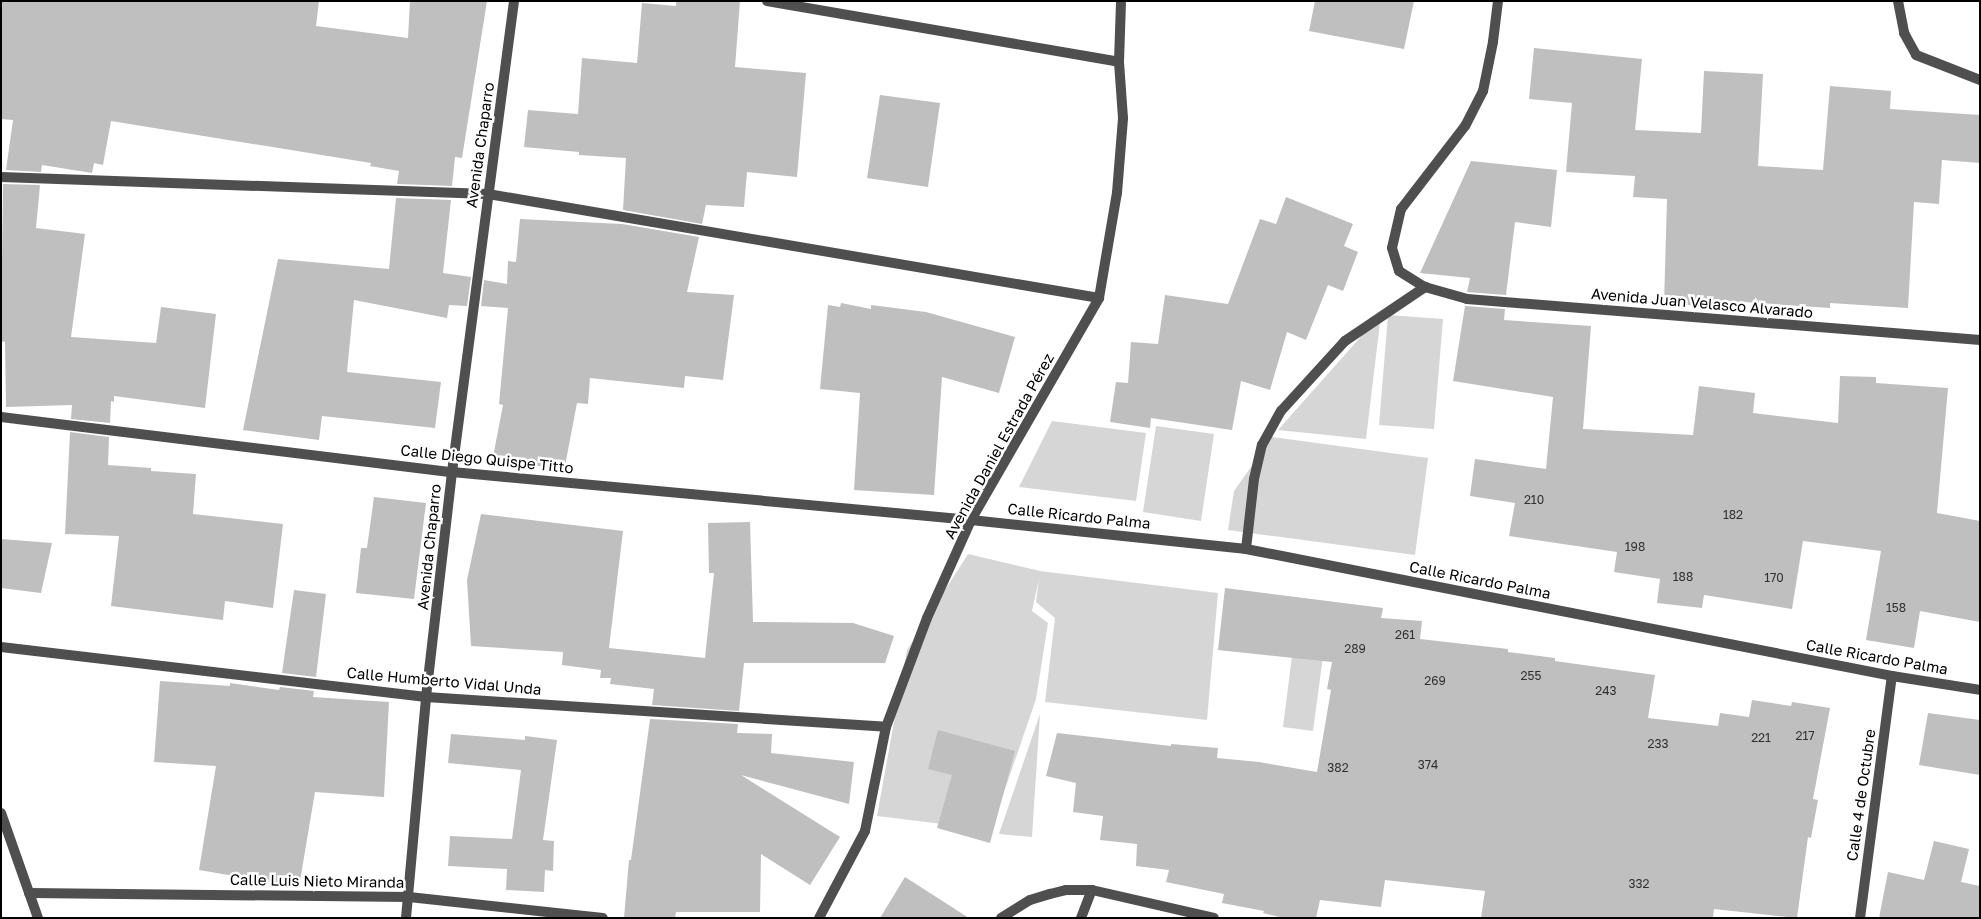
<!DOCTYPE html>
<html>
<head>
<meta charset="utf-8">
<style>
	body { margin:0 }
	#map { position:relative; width:1981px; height:919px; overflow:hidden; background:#fff; font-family:"Golos Text",sans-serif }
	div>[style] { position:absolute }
	.green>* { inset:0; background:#d6d6d6 }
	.building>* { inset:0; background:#bfbfbf }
	.minor>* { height:10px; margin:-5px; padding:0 5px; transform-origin:5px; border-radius:5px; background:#4f4f4f }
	span { translate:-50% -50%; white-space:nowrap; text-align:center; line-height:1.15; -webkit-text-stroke:5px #fff; paint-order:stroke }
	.number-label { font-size:12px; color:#303030 }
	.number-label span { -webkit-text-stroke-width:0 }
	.street-label { font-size:15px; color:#000 }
	.frame { position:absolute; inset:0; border:2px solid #000; pointer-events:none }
</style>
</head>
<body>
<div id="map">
	<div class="green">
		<i style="clip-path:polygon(1381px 314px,1366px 439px,1278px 430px)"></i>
		<i style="clip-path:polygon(1388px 315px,1443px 319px,1434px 429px,1379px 425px)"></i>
		<i style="clip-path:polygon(1052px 421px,1146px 433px,1136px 501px,1019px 487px)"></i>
		<i style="clip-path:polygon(1156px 426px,1214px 434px,1201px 521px,1143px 512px)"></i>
		<i style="clip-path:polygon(1272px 437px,1428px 458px,1415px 555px,1228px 530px,1234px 491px)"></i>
		<i style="clip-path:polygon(968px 554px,1040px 571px,1218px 593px,1207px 720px,1045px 702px,1055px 618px,1036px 602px,1039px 579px,1032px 611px,1048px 623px,1036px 699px,991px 830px,877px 816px,907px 650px)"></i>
		<i style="clip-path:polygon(1298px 608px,1329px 612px,1313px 731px,1283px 727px)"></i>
		<i style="clip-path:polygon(1040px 714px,1032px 837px,999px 834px)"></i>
	</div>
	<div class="building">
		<i style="clip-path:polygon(1px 1px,319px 1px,316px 26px,408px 38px,410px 1px,487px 1px,462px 158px,455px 157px,452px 186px,397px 184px,399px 171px,370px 166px,371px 163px,111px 121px,103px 165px,94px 163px,92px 173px,42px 165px,41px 172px,6px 170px,13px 120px,1px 119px)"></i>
		<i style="clip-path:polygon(676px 1px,740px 1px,735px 67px,806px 73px,797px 177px,747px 172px,744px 207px,706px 205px,702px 224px,623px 210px,626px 158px,579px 155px,579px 152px,524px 147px,528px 110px,578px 114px,582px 58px,637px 63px,642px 3px,676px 6px)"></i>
		<i style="clip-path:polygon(1315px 1px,1414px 1px,1404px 49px,1309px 31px)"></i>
		<i style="clip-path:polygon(1534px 48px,1642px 59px,1635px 130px,1701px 133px,1704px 71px,1763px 74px,1758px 166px,1823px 170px,1830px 86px,1891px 91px,1890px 109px,1980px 115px,1980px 163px,1942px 160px,1939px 204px,1914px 202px,1908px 308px,1830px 303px,1830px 308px,1713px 300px,1713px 306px,1664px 304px,1667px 199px,1633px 197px,1635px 176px,1566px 172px,1572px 103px,1529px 99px)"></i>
		<i style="clip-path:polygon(880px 95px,940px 103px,928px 187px,867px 178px)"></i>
		<i style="clip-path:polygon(1471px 161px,1557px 170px,1551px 227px,1515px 222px,1506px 295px,1467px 292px,1470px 278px,1420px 273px)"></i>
		<i style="clip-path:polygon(3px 184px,40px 185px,36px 228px,85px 234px,71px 337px,156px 343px,161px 307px,216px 314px,205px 408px,114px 396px,114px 402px,111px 401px,110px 423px,71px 419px,72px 405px,6px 407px,5px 342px,1px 341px)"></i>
		<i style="clip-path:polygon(1286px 197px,1353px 224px,1344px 246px,1358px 252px,1343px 291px,1328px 285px,1306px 340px,1287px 332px,1270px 390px,1241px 381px,1232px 430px,1151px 418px,1150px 428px,1110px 422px,1116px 382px,1128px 383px,1131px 342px,1158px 344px,1165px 295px,1228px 304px,1260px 219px,1276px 224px)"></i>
		<i style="clip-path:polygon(396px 198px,451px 200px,443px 273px,471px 277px,467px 306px,449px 305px,447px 318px,354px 300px,347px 372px,441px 382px,435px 428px,322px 416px,319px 440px,243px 430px,278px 259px,389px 269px)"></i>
		<i style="clip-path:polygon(520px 219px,622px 224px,699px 237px,687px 292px,734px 295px,723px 380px,685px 376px,684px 388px,590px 378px,588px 404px,577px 403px,564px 471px,493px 457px,503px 405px,499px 404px,508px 308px,481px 306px,484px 280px,507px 284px,508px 261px,516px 262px)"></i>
		<i style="clip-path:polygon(841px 303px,871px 309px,871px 305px,926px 312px,1015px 337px,999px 393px,942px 377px,934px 495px,854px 490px,860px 393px,820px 389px,828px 305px,840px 307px)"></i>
		<i style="clip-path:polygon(1465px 306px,1505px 309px,1504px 320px,1591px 326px,1583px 429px,1693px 435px,1699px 386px,1755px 393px,1753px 413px,1838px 423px,1840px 376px,1876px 377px,1876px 383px,1948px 388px,1937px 513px,1980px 521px,1980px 622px,1920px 611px,1914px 648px,1866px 640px,1881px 551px,1803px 541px,1792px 609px,1704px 595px,1702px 608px,1657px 603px,1660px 579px,1614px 572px,1617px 552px,1509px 536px,1515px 503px,1470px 496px,1475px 459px,1546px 469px,1553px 397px,1453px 381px)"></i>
		<i style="clip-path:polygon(70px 432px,109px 437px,108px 465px,151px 468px,151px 471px,196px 474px,193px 514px,283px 524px,273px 608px,225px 601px,223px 620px,111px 606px,119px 536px,65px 534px)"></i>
		<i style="clip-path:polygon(374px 497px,426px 503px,414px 599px,356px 593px,361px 548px,367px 548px)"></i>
		<i style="clip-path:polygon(481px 514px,623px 531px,609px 648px,705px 658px,714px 573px,709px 573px,708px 523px,750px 522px,753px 622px,853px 623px,894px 636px,885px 663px,744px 663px,739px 711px,652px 705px,654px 689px,610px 684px,611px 678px,600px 678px,601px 670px,562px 665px,563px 652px,471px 646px,467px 580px)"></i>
		<i style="clip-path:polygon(1px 539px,52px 543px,41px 593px,1px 588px)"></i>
		<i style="clip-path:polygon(1225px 588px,1383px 608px,1381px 618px,1422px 621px,1420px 639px,1508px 649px,1508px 652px,1555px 658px,1555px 661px,1655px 675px,1648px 718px,1718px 726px,1720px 713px,1749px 717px,1752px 700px,1791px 706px,1792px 702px,1830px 708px,1813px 799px,1818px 800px,1811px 838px,1808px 837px,1797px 918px,1714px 909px,1713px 918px,1481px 918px,1485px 891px,1385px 880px,1381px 907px,1320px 900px,1316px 918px,1284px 918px,1263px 913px,1264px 911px,1222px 903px,1224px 894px,1166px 882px,1169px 870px,1136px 866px,1137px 844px,1100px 840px,1103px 816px,1073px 812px,1076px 783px,1046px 776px,1057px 733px,1171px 746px,1171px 744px,1218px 748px,1217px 758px,1259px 762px,1317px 772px,1331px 690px,1327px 689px,1332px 662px,1218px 650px)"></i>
		<i style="clip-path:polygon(294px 590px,326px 594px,316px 677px,282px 673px)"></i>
		<i style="clip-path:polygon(160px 681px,230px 686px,230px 683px,279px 690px,280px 687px,314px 691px,313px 697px,389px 702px,384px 797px,315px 792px,299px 887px,199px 870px,216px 766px,154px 762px)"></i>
		<i style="clip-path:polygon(1928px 713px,1980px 720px,1980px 775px,1919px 765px)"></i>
		<i style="clip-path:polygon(650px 719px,738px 724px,737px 733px,772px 734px,771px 753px,854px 762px,849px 804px,741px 775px,840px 837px,810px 885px,761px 854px,760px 912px,676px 912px,675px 918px,624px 918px,629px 860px,631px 860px)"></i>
		<i style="clip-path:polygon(938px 730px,1015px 751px,990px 843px,937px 828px,952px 775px,928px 769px)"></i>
		<i style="clip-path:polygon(451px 734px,525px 740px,525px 736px,557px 740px,543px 840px,554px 841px,553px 871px,545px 870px,544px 892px,506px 890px,507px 869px,448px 866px,450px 836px,512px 839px,521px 770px,448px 763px)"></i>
		<i style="clip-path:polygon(1934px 841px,1969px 849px,1961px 882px,1980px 886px,1980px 918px,1879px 918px,1888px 872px,1924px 880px)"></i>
		<i style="clip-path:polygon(905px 877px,969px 918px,880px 918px)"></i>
	</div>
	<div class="minor">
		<i style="left:767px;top:1px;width:357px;rotate:9.8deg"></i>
		<i style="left:1498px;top:1px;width:41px;rotate:97deg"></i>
		<i style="left:1493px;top:42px;width:50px;rotate:101.5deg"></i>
		<i style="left:1483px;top:91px;width:39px;rotate:117deg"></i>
		<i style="left:1465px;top:126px;width:105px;rotate:127.6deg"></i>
		<i style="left:1401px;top:209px;width:40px;rotate:103deg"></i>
		<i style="left:1392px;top:248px;width:24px;rotate:73deg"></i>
		<i style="left:1399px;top:271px;width:31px;rotate:32deg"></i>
		<i style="left:1425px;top:287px;width:44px;rotate:15.9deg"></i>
		<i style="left:1467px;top:299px;width:515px;rotate:4.57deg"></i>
		<i style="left:1898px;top:1px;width:33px;rotate:79deg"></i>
		<i style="left:1904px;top:33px;width:25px;rotate:61deg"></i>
		<i style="left:1916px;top:55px;width:69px;rotate:21.3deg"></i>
		<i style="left:1px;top:177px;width:487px;rotate:2deg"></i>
		<i style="left:488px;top:194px;width:620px;rotate:9.66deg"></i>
		<i style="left:1px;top:417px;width:454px;rotate:7deg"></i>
		<i style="left:452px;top:472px;width:521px;rotate:5.28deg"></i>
		<i style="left:971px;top:520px;width:277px;rotate:6deg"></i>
		<i style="left:1246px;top:549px;width:658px;rotate:11.12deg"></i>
		<i style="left:1892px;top:676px;width:89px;rotate:9deg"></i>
		<i style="left:1246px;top:549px;width:70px;rotate:-83.5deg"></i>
		<i style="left:1254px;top:479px;width:35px;rotate:-77deg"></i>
		<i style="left:1262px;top:445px;width:39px;rotate:-61deg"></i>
		<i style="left:1281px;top:411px;width:95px;rotate:-47.6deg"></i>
		<i style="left:1345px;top:341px;width:97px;rotate:-34deg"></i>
		<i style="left:1px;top:647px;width:428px;rotate:6.7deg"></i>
		<i style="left:426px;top:697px;width:461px;rotate:3.7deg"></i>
		<i style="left:1px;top:813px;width:111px;rotate:70.6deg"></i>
		<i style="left:29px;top:893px;width:380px;rotate:0.6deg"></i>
		<i style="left:409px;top:897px;width:195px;rotate:6.2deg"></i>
		<i style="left:406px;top:918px;width:222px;rotate:-84.8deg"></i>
		<i style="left:426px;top:697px;width:226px;rotate:-83.4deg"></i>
		<i style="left:452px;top:472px;width:475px;rotate:-82.5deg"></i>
		<i style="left:819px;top:918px;width:98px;rotate:-62.1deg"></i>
		<i style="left:865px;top:831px;width:106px;rotate:-78.6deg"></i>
		<i style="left:886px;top:727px;width:116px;rotate:-69.4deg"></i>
		<i style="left:927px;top:618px;width:107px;rotate:-65.8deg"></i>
		<i style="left:971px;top:520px;width:256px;rotate:-60deg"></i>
		<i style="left:1099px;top:298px;width:107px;rotate:-80.3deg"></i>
		<i style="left:1117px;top:193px;width:75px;rotate:-85.4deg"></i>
		<i style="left:1123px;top:118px;width:56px;rotate:-94.1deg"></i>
		<i style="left:1119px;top:62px;width:61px;rotate:-88.1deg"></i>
		<i style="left:1001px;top:918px;width:34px;rotate:-32deg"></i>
		<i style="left:1030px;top:900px;width:21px;rotate:-17deg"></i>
		<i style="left:1050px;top:894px;width:16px;rotate:-14deg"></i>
		<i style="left:1066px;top:890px;width:26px"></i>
		<i style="left:1092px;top:890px;width:125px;rotate:12.9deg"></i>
		<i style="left:1081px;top:918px;width:30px;rotate:-69deg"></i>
		<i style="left:1860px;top:918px;width:244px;rotate:-82.5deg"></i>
	</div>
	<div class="number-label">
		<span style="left:1534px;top:500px">210</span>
		<span style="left:1733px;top:515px">182</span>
		<span style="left:1635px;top:547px">198</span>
		<span style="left:1683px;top:577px">188</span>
		<span style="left:1774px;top:578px">170</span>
		<span style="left:1896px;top:608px">158</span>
		<span style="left:1405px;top:635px">261</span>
		<span style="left:1355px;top:649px">289</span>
		<span style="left:1531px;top:676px">255</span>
		<span style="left:1435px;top:681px">269</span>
		<span style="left:1606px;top:691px">243</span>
		<span style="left:1805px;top:736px">217</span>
		<span style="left:1761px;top:738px">221</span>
		<span style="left:1658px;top:744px">233</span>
		<span style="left:1428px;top:765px">374</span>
		<span style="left:1338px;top:768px">382</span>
		<span style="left:1639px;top:884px">332</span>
	</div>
	<div class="street-label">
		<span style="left:480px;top:145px;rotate:-82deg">Avenida Chaparro</span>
		<span style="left:1702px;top:303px;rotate:5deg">Avenida Juan Velasco Alvarado</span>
		<span style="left:999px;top:446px;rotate:-61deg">Avenida Daniel Estrada Pérez</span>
		<span style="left:487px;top:459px;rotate:6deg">Calle Diego Quispe Titto</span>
		<span style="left:1079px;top:516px;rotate:6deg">Calle Ricardo Palma</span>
		<span style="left:429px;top:547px;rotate:-84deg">Avenida Chaparro</span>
		<span style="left:1480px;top:580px;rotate:11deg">Calle Ricardo Palma</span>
		<span style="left:1877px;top:657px;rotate:10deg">Calle Ricardo Palma</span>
		<span style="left:444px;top:681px;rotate:5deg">Calle Humberto Vidal Unda</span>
		<span style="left:1861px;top:795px;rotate:-82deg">Calle 4 de Octubre</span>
		<span style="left:317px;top:881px;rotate:1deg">Calle Luis Nieto Miranda</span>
	</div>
	<div class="frame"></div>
</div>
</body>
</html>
